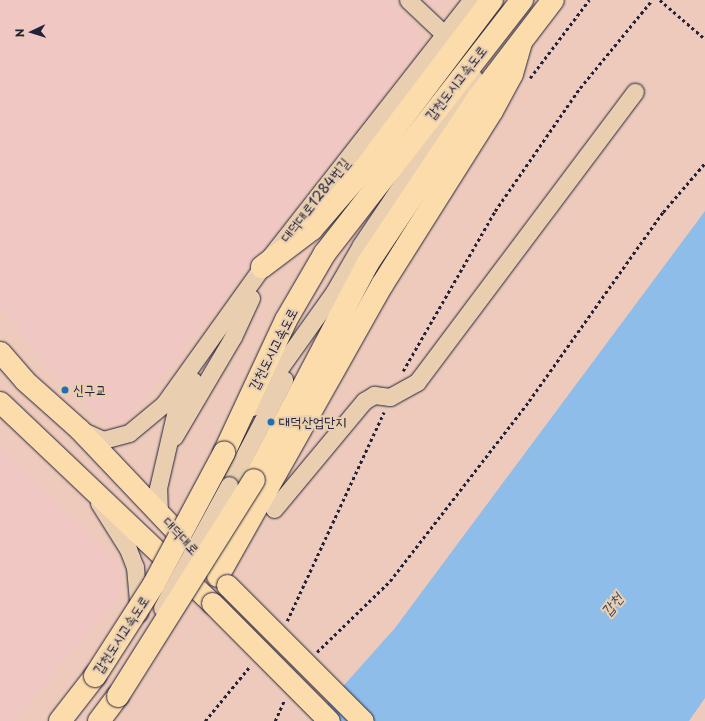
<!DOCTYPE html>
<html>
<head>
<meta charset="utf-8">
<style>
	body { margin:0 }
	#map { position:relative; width:705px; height:721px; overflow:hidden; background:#edcabb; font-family:"Playpen Sans","Poor Story",sans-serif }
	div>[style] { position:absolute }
	.built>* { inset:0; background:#f0c7c3 }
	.water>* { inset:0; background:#8fbde9 }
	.path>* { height:2.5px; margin-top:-1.25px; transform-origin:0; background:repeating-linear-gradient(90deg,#22223b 0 3px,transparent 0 6px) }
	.roads { filter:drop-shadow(0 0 1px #22223b) drop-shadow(0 0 1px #22223b) }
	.minor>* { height:17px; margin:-8.5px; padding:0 8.5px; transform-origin:8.5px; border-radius:8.5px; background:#e9cfb0 }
	.major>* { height:21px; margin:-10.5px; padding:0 10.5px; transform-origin:10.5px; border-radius:10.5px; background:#fddcac }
	.highway>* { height:22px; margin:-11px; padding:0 11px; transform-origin:11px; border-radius:11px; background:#fddcac }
	.bridges { filter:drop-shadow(0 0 1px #22223b) drop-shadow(0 0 1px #22223b) }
	.minor-bridge>* { height:17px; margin:-8.5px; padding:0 8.5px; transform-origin:8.5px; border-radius:8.5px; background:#e9cfb0 }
	.major-bridge>* { height:21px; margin:-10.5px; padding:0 10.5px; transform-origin:10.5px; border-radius:10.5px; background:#fddcac }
	.highway-bridge>* { height:22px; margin:-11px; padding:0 11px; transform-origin:11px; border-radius:11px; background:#fddcac }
	.dots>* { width:11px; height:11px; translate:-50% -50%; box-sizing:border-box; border:2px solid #e9cfb0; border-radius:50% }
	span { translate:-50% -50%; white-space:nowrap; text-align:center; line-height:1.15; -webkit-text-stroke:4px #e9cfb0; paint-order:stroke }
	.street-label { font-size:14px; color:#22223b }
	.poi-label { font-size:14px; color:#22223b }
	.left { translate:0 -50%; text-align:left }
	.water-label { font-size:15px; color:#38415e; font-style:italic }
	.north { position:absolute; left:12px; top:12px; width:40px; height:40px; -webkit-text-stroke:3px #e9cfb0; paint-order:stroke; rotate:266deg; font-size:11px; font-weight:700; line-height:16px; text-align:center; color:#22223b }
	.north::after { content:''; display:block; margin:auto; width:14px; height:18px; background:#22223b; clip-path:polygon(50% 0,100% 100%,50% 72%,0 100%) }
</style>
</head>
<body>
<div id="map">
	<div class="built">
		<i style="clip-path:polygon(0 0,390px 0,418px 27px,420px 48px,127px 421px,109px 425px,45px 363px,0 308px)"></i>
		<i style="clip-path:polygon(424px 0,447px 0,432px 8px)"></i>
		<i style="clip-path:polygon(0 445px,122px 568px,117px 601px,12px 721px,0 721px)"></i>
	</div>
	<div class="water">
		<i style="clip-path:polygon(705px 211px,705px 698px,689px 721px,312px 721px,395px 628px)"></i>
	</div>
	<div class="path">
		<i style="left:660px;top:0;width:60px;rotate:40.9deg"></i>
		<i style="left:530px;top:78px;width:98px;rotate:-52.9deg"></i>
		<i style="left:403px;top:371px;width:185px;rotate:-60.1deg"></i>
		<i style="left:495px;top:211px;width:150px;rotate:-55.4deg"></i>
		<i style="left:580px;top:88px;width:114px;rotate:-50.7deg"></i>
		<i style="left:287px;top:621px;width:230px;rotate:-65.1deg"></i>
		<i style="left:317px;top:652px;width:102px;rotate:-44.2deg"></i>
		<i style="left:390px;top:581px;width:227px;rotate:-52.3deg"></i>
		<i style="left:529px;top:401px;width:232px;rotate:-54.7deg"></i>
		<i style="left:663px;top:212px;width:65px;rotate:-49.4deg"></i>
		<i style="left:205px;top:721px;width:72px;rotate:-50.6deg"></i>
		<i style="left:275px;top:721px;width:22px;rotate:-66deg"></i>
	</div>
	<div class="roads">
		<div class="minor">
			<i style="left:408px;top:0;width:50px;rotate:43.4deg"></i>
			<i style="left:252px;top:407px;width:141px;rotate:-54.5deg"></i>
			<i style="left:334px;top:292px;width:54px;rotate:-60.1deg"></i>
			<i style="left:361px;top:245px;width:202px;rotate:-56.1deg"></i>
			<i style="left:83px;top:431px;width:22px;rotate:24deg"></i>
			<i style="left:103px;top:440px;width:27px;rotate:-15deg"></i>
			<i style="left:129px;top:433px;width:45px;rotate:-39.6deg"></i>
			<i style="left:164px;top:404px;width:168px;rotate:-54.4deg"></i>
			<i style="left:262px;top:267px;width:339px;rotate:-51.9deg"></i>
			<i style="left:174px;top:437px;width:116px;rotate:-59.5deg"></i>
			<i style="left:233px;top:337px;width:43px;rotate:-65.2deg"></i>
			<i style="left:229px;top:485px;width:119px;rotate:-62.4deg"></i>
			<i style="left:99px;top:503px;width:54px;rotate:57.8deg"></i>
			<i style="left:128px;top:549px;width:19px;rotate:69deg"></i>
			<i style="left:135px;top:567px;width:46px;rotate:85deg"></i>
			<i style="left:274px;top:509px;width:141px;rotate:-50.2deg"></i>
			<i style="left:364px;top:401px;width:12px;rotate:-31deg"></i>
			<i style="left:374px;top:395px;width:16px;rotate:7deg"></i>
			<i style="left:390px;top:397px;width:31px;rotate:-29deg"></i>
			<i style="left:417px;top:382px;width:363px;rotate:-53.1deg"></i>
			<i style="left:159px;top:513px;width:25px;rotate:-92deg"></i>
			<i style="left:158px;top:488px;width:80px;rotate:-77deg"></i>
			<i style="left:176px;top:410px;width:34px;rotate:-60deg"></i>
		</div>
		<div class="major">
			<i style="left:0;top:352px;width:37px;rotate:49deg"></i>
			<i style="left:24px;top:380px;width:74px;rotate:41.7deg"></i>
			<i style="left:79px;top:429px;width:163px;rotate:46.5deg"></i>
			<i style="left:0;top:402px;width:292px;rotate:43.5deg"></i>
		</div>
		<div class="highway">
			<i style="left:262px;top:267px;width:63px;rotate:-37.2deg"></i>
			<i style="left:312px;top:229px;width:79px;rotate:-49.1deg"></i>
			<i style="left:364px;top:169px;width:212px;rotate:-52.9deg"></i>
			<i style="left:224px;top:453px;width:147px;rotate:-65deg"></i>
			<i style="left:286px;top:320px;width:78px;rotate:-59.8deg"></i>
			<i style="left:325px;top:253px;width:321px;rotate:-52.1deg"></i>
			<i style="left:254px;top:480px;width:245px;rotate:-62.3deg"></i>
			<i style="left:368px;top:263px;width:198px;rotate:-56.3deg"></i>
			<i style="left:478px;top:98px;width:123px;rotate:-52.6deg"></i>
			<i style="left:218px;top:576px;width:334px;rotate:-60.6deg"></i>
			<i style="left:382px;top:285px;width:206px;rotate:-57.7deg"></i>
			<i style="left:492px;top:111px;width:42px;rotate:-61.6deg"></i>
			<i style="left:512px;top:74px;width:33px;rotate:-74deg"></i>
			<i style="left:60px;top:721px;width:57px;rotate:-52.1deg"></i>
			<i style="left:99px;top:721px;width:31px;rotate:-53deg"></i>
		</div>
	</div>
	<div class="bridges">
		<div class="minor-bridge">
			<i style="left:162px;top:608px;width:140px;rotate:-61.4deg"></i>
		</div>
		<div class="major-bridge">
			<i style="left:227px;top:585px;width:192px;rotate:45deg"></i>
			<i style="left:212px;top:603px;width:166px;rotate:45.2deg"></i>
		</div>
		<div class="highway-bridge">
			<i style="left:95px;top:676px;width:109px;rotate:-57.3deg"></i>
			<i style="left:154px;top:584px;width:149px;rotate:-61.9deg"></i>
			<i style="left:118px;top:696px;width:255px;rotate:-57.8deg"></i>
		</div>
	</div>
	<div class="dots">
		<i style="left:65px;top:390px;background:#1f6fb2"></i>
		<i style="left:271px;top:422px;background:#1f6fb2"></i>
	</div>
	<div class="street-label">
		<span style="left:456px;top:83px;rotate:-52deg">갑천도시고속도로</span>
		<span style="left:315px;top:200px;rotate:-52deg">대덕대로1284번길</span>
		<span style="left:273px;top:349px;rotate:-63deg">갑천도시고속도로</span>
		<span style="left:181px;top:536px;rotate:47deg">대덕대로</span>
		<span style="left:121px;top:635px;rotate:-57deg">갑천도시고속도로</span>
	</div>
	<div class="poi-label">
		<span class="left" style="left:73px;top:390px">신구교</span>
		<span class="left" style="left:279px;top:422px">대덕산업단지</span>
	</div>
	<div class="water-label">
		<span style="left:611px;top:604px;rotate:-51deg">갑천</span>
	</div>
	<div class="north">N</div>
</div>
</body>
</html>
